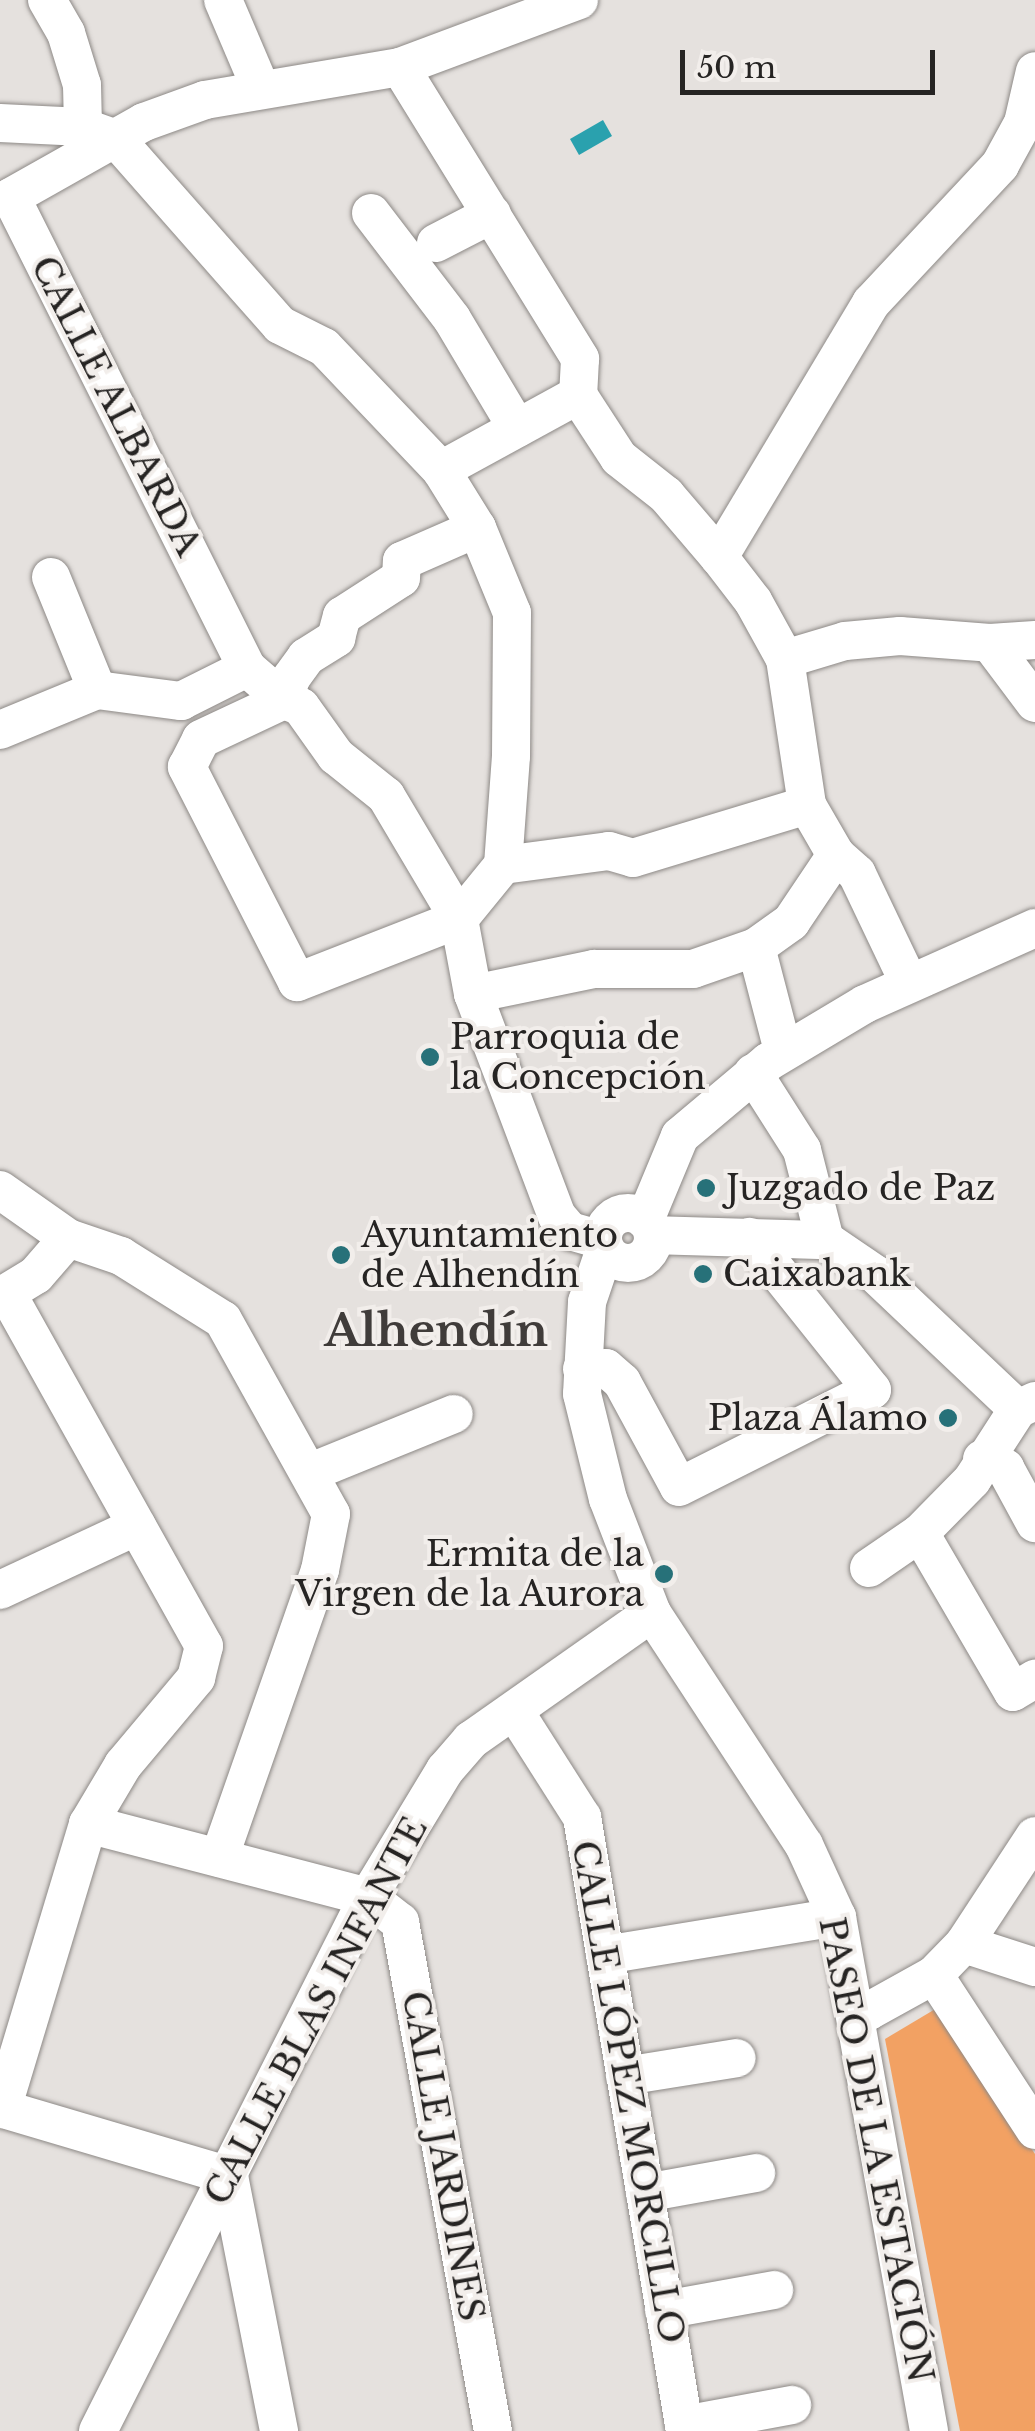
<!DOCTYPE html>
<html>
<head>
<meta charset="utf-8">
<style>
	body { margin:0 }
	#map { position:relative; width:1035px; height:2431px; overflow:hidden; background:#e5e1de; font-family:"Libre Baskerville",serif }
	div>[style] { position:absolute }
	.green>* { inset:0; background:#f2a163 }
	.water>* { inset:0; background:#2aa1ae }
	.roads { filter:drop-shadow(0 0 2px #8d8986) drop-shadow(0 0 2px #8d8986) }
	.minor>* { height:38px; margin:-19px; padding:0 19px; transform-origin:19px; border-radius:19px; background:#fff }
	.minor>.ring { margin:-19px; padding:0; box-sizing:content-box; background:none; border:38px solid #fff; border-radius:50% }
	.dots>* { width:28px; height:28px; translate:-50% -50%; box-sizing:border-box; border:5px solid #f2eeeb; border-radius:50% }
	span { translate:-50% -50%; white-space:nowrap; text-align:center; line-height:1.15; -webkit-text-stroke:8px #f2eeeb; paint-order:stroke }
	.street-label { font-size:35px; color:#262423 }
	.poi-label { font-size:35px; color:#262423 }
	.left { translate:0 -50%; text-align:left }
	.right { translate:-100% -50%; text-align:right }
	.district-label { font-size:45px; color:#403c3a; font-weight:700 }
	.scale { position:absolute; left:680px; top:50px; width:255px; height:45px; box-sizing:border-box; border:5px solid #262423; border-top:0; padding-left:12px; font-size:30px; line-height:35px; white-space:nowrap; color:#262423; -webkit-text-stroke:8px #f2eeeb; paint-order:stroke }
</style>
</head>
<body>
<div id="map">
	<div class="green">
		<i style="clip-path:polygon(937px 2008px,1035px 2154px,1035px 2431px,960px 2431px,885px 2039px)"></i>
	</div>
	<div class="water">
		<i style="clip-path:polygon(603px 120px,612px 136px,579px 155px,570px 139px)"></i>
	</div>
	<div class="roads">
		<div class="minor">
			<i style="left:47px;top:0;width:38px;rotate:60deg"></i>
			<i style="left:66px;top:33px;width:54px;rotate:72.9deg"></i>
			<i style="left:82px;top:85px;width:42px;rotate:88.6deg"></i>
			<i style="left:223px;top:0;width:97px;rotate:66.9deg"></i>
			<i style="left:579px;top:0;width:191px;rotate:159.5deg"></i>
			<i style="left:400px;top:67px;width:198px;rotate:170.4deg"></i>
			<i style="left:205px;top:100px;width:65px;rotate:160.2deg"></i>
			<i style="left:144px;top:122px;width:153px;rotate:150.6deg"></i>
			<i style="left:11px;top:197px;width:527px;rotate:63.39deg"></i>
			<i style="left:247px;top:668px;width:49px;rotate:40.9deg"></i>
			<i style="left:284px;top:700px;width:18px;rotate:22deg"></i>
			<i style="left:301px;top:707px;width:60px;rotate:54.5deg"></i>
			<i style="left:336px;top:756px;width:64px;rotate:38.7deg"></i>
			<i style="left:386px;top:796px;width:143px;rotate:59.3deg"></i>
			<i style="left:459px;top:919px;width:76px;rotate:79.4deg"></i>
			<i style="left:473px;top:994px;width:237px;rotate:69.3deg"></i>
			<i style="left:557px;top:1216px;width:20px;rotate:49deg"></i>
			<i style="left:570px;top:1231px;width:33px;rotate:16deg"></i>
			<i style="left:400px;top:67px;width:343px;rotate:58.3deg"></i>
			<i style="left:580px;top:359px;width:36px;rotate:93deg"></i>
			<i style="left:578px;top:395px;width:75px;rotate:56.9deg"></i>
			<i style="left:619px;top:458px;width:60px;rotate:38.2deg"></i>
			<i style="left:666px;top:495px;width:82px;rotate:49.5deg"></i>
			<i style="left:719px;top:557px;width:56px;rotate:52.3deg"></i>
			<i style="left:753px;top:601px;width:66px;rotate:61.1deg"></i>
			<i style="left:785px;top:659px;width:148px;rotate:81.4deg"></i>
			<i style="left:807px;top:805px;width:58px;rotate:59.9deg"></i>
			<i style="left:836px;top:855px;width:28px;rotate:42deg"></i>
			<i style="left:857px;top:874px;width:121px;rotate:64.5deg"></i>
			<i style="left:0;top:123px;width:83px;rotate:2.8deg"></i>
			<i style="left:83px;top:127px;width:35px;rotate:20deg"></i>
			<i style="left:116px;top:139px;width:248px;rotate:48.6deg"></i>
			<i style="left:280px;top:325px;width:49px;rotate:26.6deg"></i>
			<i style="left:324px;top:347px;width:170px;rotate:46.4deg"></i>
			<i style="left:441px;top:470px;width:68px;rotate:58.2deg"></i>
			<i style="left:477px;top:528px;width:92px;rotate:67.6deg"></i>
			<i style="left:512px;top:613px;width:143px;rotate:90.4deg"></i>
			<i style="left:511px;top:756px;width:109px;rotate:94.2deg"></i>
			<i style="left:503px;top:865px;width:70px;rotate:129.2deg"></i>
			<i style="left:459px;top:919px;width:174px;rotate:158.7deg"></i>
			<i style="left:297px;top:982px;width:242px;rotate:-117.1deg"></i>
			<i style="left:187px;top:767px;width:31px;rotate:-63deg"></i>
			<i style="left:201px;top:739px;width:92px;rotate:-25.2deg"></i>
			<i style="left:284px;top:700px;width:23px;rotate:-72deg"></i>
			<i style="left:291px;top:678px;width:26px;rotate:-54deg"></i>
			<i style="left:306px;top:657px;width:36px;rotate:-32deg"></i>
			<i style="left:336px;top:638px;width:23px;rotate:-75deg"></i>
			<i style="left:342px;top:616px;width:70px;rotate:-32.8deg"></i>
			<i style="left:401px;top:578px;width:17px;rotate:-87deg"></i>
			<i style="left:402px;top:561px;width:82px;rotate:-23.7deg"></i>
			<i style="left:371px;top:213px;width:133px;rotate:52.6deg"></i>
			<i style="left:452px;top:319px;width:127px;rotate:59.2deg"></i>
			<i style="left:436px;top:243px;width:63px;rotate:-27.4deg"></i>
			<i style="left:441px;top:470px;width:156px;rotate:-28.7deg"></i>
			<i style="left:719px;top:557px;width:296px;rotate:-59.1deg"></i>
			<i style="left:871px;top:303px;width:189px;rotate:-46.9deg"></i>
			<i style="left:1000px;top:165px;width:48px;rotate:-61.3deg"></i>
			<i style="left:1023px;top:123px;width:53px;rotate:-77deg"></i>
			<i style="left:51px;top:577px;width:122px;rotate:67.8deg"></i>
			<i style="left:990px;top:643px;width:75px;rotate:53.1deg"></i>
			<i style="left:785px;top:659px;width:63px;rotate:-16.7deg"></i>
			<i style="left:845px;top:641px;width:55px;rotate:-5.2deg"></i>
			<i style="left:900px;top:636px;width:90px;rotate:4.4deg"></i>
			<i style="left:990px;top:643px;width:45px;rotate:-3.8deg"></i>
			<i style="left:0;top:730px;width:105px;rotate:-22.4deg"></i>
			<i style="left:97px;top:690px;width:85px;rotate:7.5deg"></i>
			<i style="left:181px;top:701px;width:74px;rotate:-26.6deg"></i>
			<i style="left:503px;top:865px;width:107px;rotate:-7.5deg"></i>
			<i style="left:609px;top:851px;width:25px;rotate:16deg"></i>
			<i style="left:633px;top:858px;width:182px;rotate:-16.9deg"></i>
			<i style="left:756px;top:947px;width:107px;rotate:75.4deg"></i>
			<i style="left:473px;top:994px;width:124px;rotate:-11.7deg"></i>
			<i style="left:594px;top:969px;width:99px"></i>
			<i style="left:693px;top:969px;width:67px;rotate:-19.2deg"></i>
			<i style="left:756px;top:947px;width:43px;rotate:-35.5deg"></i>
			<i style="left:791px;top:922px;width:81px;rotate:-56.1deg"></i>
			<i style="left:753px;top:1073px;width:91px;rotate:57.5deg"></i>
			<i style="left:802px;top:1150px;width:93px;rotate:75.7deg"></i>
			<i style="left:825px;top:1240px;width:60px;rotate:34.2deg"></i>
			<i style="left:875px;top:1274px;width:197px;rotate:43.4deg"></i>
			<i style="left:1018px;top:1409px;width:19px;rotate:-25deg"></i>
			<i style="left:0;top:1190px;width:83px;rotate:35.2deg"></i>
			<i style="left:68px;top:1238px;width:56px;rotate:18.8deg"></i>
			<i style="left:121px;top:1256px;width:120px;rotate:32.1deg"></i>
			<i style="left:223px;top:1320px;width:222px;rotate:60.9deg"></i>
			<i style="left:331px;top:1514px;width:57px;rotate:101.1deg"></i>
			<i style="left:320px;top:1570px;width:305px;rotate:109.3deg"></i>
			<i class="ring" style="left:603px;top:1213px;width:12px;height:12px"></i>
			<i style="left:645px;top:1220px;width:91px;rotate:-67.4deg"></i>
			<i style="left:680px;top:1136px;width:115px;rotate:-40.1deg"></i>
			<i style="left:768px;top:1062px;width:113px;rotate:-30.9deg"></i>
			<i style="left:865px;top:1004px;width:186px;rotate:-24.1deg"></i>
			<i style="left:653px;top:1235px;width:172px;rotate:1.7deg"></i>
			<i style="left:605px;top:1249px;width:56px;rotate:108.8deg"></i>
			<i style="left:587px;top:1302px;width:92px;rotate:93.1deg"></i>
			<i style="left:582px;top:1394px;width:108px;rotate:76.1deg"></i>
			<i style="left:608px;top:1499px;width:122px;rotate:68.9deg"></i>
			<i style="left:652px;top:1613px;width:277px;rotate:56.8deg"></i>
			<i style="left:804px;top:1845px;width:79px;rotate:65.4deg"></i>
			<i style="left:837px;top:1917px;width:522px;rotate:79.85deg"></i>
			<i style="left:0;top:1297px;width:42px;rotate:-31.4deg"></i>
			<i style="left:36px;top:1275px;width:49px;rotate:-49.1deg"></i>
			<i style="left:582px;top:1369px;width:24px;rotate:-2deg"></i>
			<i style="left:606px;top:1368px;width:21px;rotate:41deg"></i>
			<i style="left:622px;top:1382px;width:119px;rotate:61.5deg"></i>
			<i style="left:679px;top:1487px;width:216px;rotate:-26.7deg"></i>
			<i style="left:872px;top:1390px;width:196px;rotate:-128.6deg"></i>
			<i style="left:982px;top:1459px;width:25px;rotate:21deg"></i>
			<i style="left:1005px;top:1468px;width:63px;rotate:61.4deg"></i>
			<i style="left:311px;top:1472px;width:154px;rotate:-22.1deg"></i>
			<i style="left:920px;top:1533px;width:184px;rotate:59.7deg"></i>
			<i style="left:1013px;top:1692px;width:26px;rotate:-31deg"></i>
			<i style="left:869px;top:1568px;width:62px;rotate:-34.5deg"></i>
			<i style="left:920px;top:1533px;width:74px;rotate:-45.5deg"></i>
			<i style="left:972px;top:1480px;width:85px;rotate:-57.1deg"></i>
			<i style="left:0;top:1590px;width:151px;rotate:-25deg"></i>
			<i style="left:515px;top:1712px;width:125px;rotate:57.5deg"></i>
			<i style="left:582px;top:1817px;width:623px;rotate:80.48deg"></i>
			<i style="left:88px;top:1824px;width:289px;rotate:14.6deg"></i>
			<i style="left:368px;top:1897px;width:41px;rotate:38deg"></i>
			<i style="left:400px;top:1922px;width:517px;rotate:79.65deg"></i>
			<i style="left:964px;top:1944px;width:75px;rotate:17.9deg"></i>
			<i style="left:605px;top:1955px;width:235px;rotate:-9.3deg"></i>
			<i style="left:934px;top:1975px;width:185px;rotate:56.9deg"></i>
			<i style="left:857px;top:2013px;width:12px;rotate:-9deg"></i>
			<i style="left:869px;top:2011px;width:74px;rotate:-29deg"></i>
			<i style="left:934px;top:1975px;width:43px;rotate:-45.9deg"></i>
			<i style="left:964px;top:1944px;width:129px;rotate:-56.7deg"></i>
			<i style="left:625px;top:2076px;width:113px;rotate:-9.1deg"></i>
			<i style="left:0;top:2108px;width:239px;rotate:16.5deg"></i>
			<i style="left:2px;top:2109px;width:298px;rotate:-73.2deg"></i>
			<i style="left:88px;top:1824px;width:69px;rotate:-59.3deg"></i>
			<i style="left:123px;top:1765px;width:114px;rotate:-50deg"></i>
			<i style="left:196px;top:1678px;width:33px;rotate:-76deg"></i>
			<i style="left:204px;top:1646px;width:404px;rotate:-119.2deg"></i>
			<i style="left:229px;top:2176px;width:260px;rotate:78.9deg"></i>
			<i style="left:645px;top:2193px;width:113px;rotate:-10.2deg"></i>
			<i style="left:664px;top:2310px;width:112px;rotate:-10.3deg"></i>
			<i style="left:684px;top:2425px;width:110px;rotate:-10.5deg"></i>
			<i style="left:98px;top:2431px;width:598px;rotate:-63.18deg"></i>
			<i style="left:368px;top:1897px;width:149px;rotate:-58.8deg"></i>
			<i style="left:445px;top:1770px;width:40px;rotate:-49deg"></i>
			<i style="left:471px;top:1740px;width:221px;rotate:-35.1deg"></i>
		</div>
	</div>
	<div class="dots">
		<i style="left:430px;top:1057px;background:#277179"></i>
		<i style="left:706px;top:1188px;background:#277179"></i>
		<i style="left:341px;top:1255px;background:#277179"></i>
		<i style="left:703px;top:1274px;background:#277179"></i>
		<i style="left:948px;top:1418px;background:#277179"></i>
		<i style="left:664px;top:1574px;background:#277179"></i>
	</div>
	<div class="street-label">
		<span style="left:116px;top:406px;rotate:63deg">CALLE ALBARDA</span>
		<span style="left:316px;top:2011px;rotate:-62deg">CALLE BLAS INFANTE</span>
		<span style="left:628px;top:2092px;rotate:80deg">CALLE LÓPEZ MORCILLO</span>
		<span style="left:876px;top:2150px;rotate:79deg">PASEO DE LA ESTACIÓN</span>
		<span style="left:443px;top:2156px;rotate:80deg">CALLE JARDINES</span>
	</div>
	<div class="poi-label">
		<span class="left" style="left:450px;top:1057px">Parroquia de<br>la Concepción</span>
		<span class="left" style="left:726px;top:1188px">Juzgado de Paz</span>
		<span class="left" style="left:361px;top:1255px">Ayuntamiento<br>de Alhendín</span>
		<span class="left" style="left:723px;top:1274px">Caixabank</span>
		<span class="right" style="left:928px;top:1418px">Plaza Álamo</span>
		<span class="right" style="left:644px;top:1574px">Ermita de la<br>Virgen de la Aurora</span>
	</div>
	<div class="district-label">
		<span style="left:436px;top:1331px">Alhendín</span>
	</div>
	<div class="scale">50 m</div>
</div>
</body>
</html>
